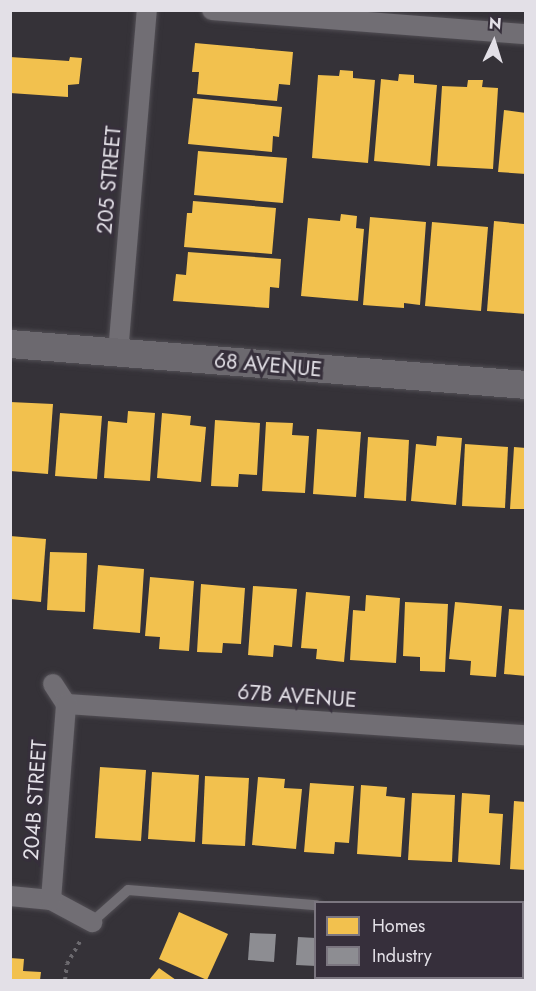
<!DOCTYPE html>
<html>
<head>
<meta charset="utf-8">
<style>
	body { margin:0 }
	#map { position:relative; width:536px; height:991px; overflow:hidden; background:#353238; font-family:Jost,sans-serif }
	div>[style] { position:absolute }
	.homes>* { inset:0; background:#f2c14e }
	.industry>* { inset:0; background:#8d8d92 }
	.path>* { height:4px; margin-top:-2px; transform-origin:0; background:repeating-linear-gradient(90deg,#6c6a6f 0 3px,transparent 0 7.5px) }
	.roads { filter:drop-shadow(0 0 2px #514e54) drop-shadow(0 0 2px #514e54) }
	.lane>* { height:10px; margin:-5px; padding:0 5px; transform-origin:5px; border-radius:5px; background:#716e74 }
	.street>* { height:20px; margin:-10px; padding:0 10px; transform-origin:10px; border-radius:10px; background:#716e74 }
	.secondary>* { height:28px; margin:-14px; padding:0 14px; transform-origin:14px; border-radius:14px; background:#6c696f }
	span { translate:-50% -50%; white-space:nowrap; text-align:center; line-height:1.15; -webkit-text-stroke:6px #362f3b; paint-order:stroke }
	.street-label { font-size:21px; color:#e3e0e7 }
	.frame { position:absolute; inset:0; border:12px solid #e3e0e7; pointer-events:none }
	.legend { position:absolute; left:314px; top:901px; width:210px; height:78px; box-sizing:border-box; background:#362f3b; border:2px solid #7b7680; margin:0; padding:8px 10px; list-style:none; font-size:18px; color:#e3e0e7 }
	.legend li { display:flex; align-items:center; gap:12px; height:30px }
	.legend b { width:30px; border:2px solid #7b7680 }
	.north { position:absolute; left:464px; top:12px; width:60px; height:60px; -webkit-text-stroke:4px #362f3b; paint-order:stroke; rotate:4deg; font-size:16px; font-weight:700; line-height:24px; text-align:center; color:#e3e0e7 }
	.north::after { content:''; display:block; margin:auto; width:21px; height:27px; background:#e3e0e7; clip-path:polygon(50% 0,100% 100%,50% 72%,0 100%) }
</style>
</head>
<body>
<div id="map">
	<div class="homes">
		<i style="clip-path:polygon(195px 43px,293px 52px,290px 85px,279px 84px,277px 101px,197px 94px,199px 72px,192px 72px)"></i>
		<i style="clip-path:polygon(10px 57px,69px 61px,70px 57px,82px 58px,79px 84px,68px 85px,68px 97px,10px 93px)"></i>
		<i style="clip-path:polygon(340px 70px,353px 71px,353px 78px,375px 80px,368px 163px,312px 158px,318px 75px,339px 76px)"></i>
		<i style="clip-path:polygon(399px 74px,414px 75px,414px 83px,437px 85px,430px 166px,374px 161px,381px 79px,398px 81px)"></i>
		<i style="clip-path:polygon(468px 80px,483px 80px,482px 87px,498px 88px,493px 169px,437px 166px,442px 86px,467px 87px)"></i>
		<i style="clip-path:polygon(193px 98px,282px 107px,279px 137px,273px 136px,272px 152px,188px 144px)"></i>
		<i style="clip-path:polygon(504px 110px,526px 113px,526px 174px,498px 172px)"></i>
		<i style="clip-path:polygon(198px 151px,287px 158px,283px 203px,194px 195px)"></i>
		<i style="clip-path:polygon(193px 201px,276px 208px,272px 254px,184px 247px,187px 213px,192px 213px)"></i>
		<i style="clip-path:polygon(341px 214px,357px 216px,356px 228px,364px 229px,358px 301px,301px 296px,308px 218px,340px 221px)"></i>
		<i style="clip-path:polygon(370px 217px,426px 222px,420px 305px,404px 303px,404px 308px,363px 305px)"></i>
		<i style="clip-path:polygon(494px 221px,524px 224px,526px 314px,487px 311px)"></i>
		<i style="clip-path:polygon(432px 222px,488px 227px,481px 311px,425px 306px)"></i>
		<i style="clip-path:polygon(188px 252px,281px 259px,279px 288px,270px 287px,269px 308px,173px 301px,176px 274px,186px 275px)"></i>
		<i style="clip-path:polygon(10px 402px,53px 404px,48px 474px,10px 471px)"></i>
		<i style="clip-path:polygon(128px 411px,155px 413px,150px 481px,104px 478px,108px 421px,127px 423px)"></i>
		<i style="clip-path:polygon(60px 413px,102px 416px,97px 479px,55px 476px)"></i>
		<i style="clip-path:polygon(162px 413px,191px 416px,190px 425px,206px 427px,201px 482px,157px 478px)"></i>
		<i style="clip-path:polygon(215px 420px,260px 423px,257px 475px,239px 474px,238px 487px,211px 486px)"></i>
		<i style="clip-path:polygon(266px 422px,293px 423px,292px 435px,309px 436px,305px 493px,262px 491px)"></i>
		<i style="clip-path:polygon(317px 429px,361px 432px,356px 497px,313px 494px)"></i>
		<i style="clip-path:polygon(437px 436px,462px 438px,456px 505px,411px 501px,416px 444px,436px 446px)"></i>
		<i style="clip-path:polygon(368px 437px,409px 440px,406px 501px,364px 498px)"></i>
		<i style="clip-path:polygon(465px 444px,508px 447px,505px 508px,462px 506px)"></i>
		<i style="clip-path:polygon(514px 447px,526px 448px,526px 509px,510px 509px)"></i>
		<i style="clip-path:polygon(10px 536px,46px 539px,41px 602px,10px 599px)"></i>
		<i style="clip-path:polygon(50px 552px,87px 553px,85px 612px,47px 610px)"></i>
		<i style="clip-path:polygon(98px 565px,144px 569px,140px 633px,93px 629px)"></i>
		<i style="clip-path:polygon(150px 577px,194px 581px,189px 651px,159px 649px,160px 637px,145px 636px)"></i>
		<i style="clip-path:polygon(201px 584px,245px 588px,241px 644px,223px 643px,222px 653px,197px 652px)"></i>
		<i style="clip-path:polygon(253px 586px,297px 589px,292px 647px,274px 645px,273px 657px,248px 655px)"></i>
		<i style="clip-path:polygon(306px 592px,350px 596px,344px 662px,316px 659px,317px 649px,301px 648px)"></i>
		<i style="clip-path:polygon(366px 595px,400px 598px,396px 663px,350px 660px,353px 610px,365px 611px)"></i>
		<i style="clip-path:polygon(405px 602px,448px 604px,445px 672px,420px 671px,420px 657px,403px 656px)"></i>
		<i style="clip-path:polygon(455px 602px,502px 606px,496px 677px,470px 675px,471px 661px,449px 659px)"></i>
		<i style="clip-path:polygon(509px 609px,526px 610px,526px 676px,504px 674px)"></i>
		<i style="clip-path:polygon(100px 767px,146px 770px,141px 841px,95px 838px)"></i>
		<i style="clip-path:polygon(152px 772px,199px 775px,195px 842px,148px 839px)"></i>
		<i style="clip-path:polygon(205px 776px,249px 778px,245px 846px,202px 844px)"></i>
		<i style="clip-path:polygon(258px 777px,285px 779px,284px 788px,302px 789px,296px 849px,252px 845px)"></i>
		<i style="clip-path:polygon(310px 783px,354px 786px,349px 843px,335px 842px,334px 854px,304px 852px)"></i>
		<i style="clip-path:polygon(361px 785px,387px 787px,386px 796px,405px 798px,401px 857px,357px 854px)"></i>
		<i style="clip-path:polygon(412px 793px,455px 795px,452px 862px,408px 860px)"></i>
		<i style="clip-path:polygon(462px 793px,490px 795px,489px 813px,503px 814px,500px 865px,458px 862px)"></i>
		<i style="clip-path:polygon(514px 801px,526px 802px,526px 870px,510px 869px)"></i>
		<i style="clip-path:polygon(179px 912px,228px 934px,207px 980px,159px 959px)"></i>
		<i style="clip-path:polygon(522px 936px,526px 980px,501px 979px,522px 978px)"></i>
		<i style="clip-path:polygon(10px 958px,24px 959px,23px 971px,41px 972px,40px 980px,10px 980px)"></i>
		<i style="clip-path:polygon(159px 968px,176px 980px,149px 980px)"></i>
	</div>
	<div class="industry">
		<i style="clip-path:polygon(250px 933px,276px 934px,274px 962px,248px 960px)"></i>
		<i style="clip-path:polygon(298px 937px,316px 938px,316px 966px,296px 965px)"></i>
	</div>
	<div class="path">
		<i style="left:65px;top:980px;width:16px;rotate:-83deg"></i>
		<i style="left:67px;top:964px;width:28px;rotate:-60deg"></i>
	</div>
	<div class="roads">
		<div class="lane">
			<i style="left:92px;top:922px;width:48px;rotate:-41.6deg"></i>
			<i style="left:128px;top:890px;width:189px;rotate:4.6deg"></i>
			<i style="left:522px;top:923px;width:4px"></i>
		</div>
		<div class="street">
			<i style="left:212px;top:10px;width:315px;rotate:4.4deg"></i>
			<i style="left:118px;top:353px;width:344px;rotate:-85.2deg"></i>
			<i style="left:53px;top:684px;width:24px;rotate:57deg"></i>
			<i style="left:66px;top:704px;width:461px;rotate:3.9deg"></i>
			<i style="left:10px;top:896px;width:41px;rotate:5.6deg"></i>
			<i style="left:51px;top:900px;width:47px;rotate:28.2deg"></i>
			<i style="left:51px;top:900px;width:197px;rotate:-85.6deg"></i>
		</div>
		<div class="secondary">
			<i style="left:10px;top:344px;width:518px;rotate:4.54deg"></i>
		</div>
	</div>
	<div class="street-label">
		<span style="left:109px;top:180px;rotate:-85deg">205 STREET</span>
		<span style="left:268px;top:365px;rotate:5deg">68 AVENUE</span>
		<span style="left:297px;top:696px;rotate:4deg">67B AVENUE</span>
		<span style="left:35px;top:800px;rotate:-86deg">204B STREET</span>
	</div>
	<div class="frame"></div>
	<ul class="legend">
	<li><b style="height:16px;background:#f2c14e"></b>Homes</li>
	<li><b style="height:16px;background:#8d8d92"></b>Industry</li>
	</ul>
	<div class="north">N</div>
</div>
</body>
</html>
